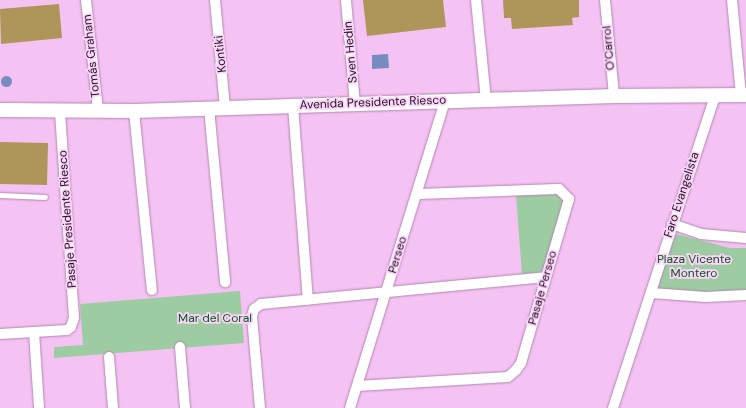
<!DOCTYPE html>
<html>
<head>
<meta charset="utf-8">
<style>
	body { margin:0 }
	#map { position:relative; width:746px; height:408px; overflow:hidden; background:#f4c3f3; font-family:"DM Sans",sans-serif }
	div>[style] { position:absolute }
	.green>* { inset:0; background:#9ecca2 }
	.water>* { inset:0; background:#768cc0 }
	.round { border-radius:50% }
	.building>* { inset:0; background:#ae955a }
	.roads { filter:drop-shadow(0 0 1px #b486b3) drop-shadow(0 0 1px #b486b3) }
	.lane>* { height:5px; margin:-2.5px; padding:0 2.5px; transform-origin:2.5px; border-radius:2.5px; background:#fff }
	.street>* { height:10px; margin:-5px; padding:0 5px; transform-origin:5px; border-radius:5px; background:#fff }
	.secondary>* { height:14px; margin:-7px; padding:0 7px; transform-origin:7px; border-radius:7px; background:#fff }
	span { translate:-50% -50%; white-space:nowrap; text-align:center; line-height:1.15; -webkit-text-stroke:3.5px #fcd4fa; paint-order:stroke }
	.street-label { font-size:12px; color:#211021 }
	.park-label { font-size:12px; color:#05541c }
</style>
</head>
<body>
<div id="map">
	<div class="green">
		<i style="clip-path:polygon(556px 193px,565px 202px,544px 269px,539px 274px,522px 275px,516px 195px)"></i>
		<i style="clip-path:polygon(676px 234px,730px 248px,746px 248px,746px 293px,731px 290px,677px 296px,655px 293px)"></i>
		<i style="clip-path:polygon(240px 291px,244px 343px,54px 358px,54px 347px,83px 345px,80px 304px)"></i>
	</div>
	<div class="water">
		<i style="clip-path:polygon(388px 54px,389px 68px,372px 69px,372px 55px)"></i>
		<i class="round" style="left:0.5px;top:75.5px;width:11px;height:11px"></i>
	</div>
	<div class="building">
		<i style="clip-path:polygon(363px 0,443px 0,446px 27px,367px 36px)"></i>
		<i style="clip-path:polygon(503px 0,579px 0,579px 17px,572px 18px,573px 25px,512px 29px,511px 18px,504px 18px)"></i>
		<i style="clip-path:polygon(59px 4px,62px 38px,1px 44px,0 9px)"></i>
		<i style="clip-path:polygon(0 142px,48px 143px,47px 185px,0 184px)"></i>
	</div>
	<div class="roads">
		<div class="lane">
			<i style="left:0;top:195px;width:45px;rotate:2.5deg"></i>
		</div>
		<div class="street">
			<i style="left:86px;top:0;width:112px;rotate:83.8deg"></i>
			<i style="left:215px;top:0;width:108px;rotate:84.7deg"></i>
			<i style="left:346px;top:0;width:104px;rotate:85.1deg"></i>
			<i style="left:476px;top:0;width:100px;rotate:84.3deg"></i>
			<i style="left:605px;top:0;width:96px;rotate:84.6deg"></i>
			<i style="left:732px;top:0;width:95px;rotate:84.6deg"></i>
			<i style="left:293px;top:106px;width:194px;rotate:85.6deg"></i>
			<i style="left:209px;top:108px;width:175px;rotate:84.7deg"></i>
			<i style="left:134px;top:111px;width:180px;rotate:84.3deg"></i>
			<i style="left:672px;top:224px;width:31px;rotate:19deg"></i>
			<i style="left:701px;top:234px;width:45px;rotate:5.1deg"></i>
			<i style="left:651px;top:293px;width:55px;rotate:4.2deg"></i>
			<i style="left:706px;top:297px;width:40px;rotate:-2.9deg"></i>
			<i style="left:34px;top:332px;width:76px;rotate:86.2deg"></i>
			<i style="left:0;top:334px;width:67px;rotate:-3.4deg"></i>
			<i style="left:67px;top:330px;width:5px;rotate:-37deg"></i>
			<i style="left:71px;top:327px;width:9px;rotate:-72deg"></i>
			<i style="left:74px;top:318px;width:207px;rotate:-93.9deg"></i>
			<i style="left:180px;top:347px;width:61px;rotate:85.3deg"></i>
			<i style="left:109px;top:357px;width:51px;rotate:85.5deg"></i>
			<i style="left:357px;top:386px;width:151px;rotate:-3.4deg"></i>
			<i style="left:508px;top:377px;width:11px;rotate:-41deg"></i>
			<i style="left:516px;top:370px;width:9px;rotate:-54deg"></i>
			<i style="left:521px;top:363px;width:171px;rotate:-73.7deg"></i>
			<i style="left:569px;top:199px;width:14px;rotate:-135deg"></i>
			<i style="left:559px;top:189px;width:142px;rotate:178deg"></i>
			<i style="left:260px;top:408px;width:92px;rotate:-95deg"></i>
			<i style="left:252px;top:316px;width:7px;rotate:-74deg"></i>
			<i style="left:254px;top:309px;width:9px;rotate:-36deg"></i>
			<i style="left:261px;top:304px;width:286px;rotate:-5.4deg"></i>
			<i style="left:350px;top:408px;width:321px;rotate:-72.8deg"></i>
			<i style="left:613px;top:408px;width:328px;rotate:-71.9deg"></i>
		</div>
		<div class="secondary">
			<i style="left:0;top:110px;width:134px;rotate:0.4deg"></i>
			<i style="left:134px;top:111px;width:480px;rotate:-1.8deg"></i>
			<i style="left:614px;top:96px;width:132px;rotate:-0.4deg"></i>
		</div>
	</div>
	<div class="street-label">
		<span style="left:609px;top:48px;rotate:-95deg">O'Carrol</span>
		<span style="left:351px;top:52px;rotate:-95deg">Sven Hedin</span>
		<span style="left:221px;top:54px;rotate:-96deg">Kontiki</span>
		<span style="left:92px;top:56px;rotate:-96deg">Tomás Graham</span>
		<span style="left:373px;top:103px;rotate:-2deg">Avenida Presidente Riesco</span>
		<span style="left:682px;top:195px;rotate:-72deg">Faro Evangelista</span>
		<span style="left:68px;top:219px;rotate:-94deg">Pasaje Presidente Riesco</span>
		<span style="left:398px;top:255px;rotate:-73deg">Perseo</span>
		<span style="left:543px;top:288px;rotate:-74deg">Pasaje Perseo</span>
	</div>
	<div class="park-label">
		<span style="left:694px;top:267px">Plaza Vicente<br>Montero</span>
		<span style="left:215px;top:319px">Mar del Coral</span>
	</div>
</div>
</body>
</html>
